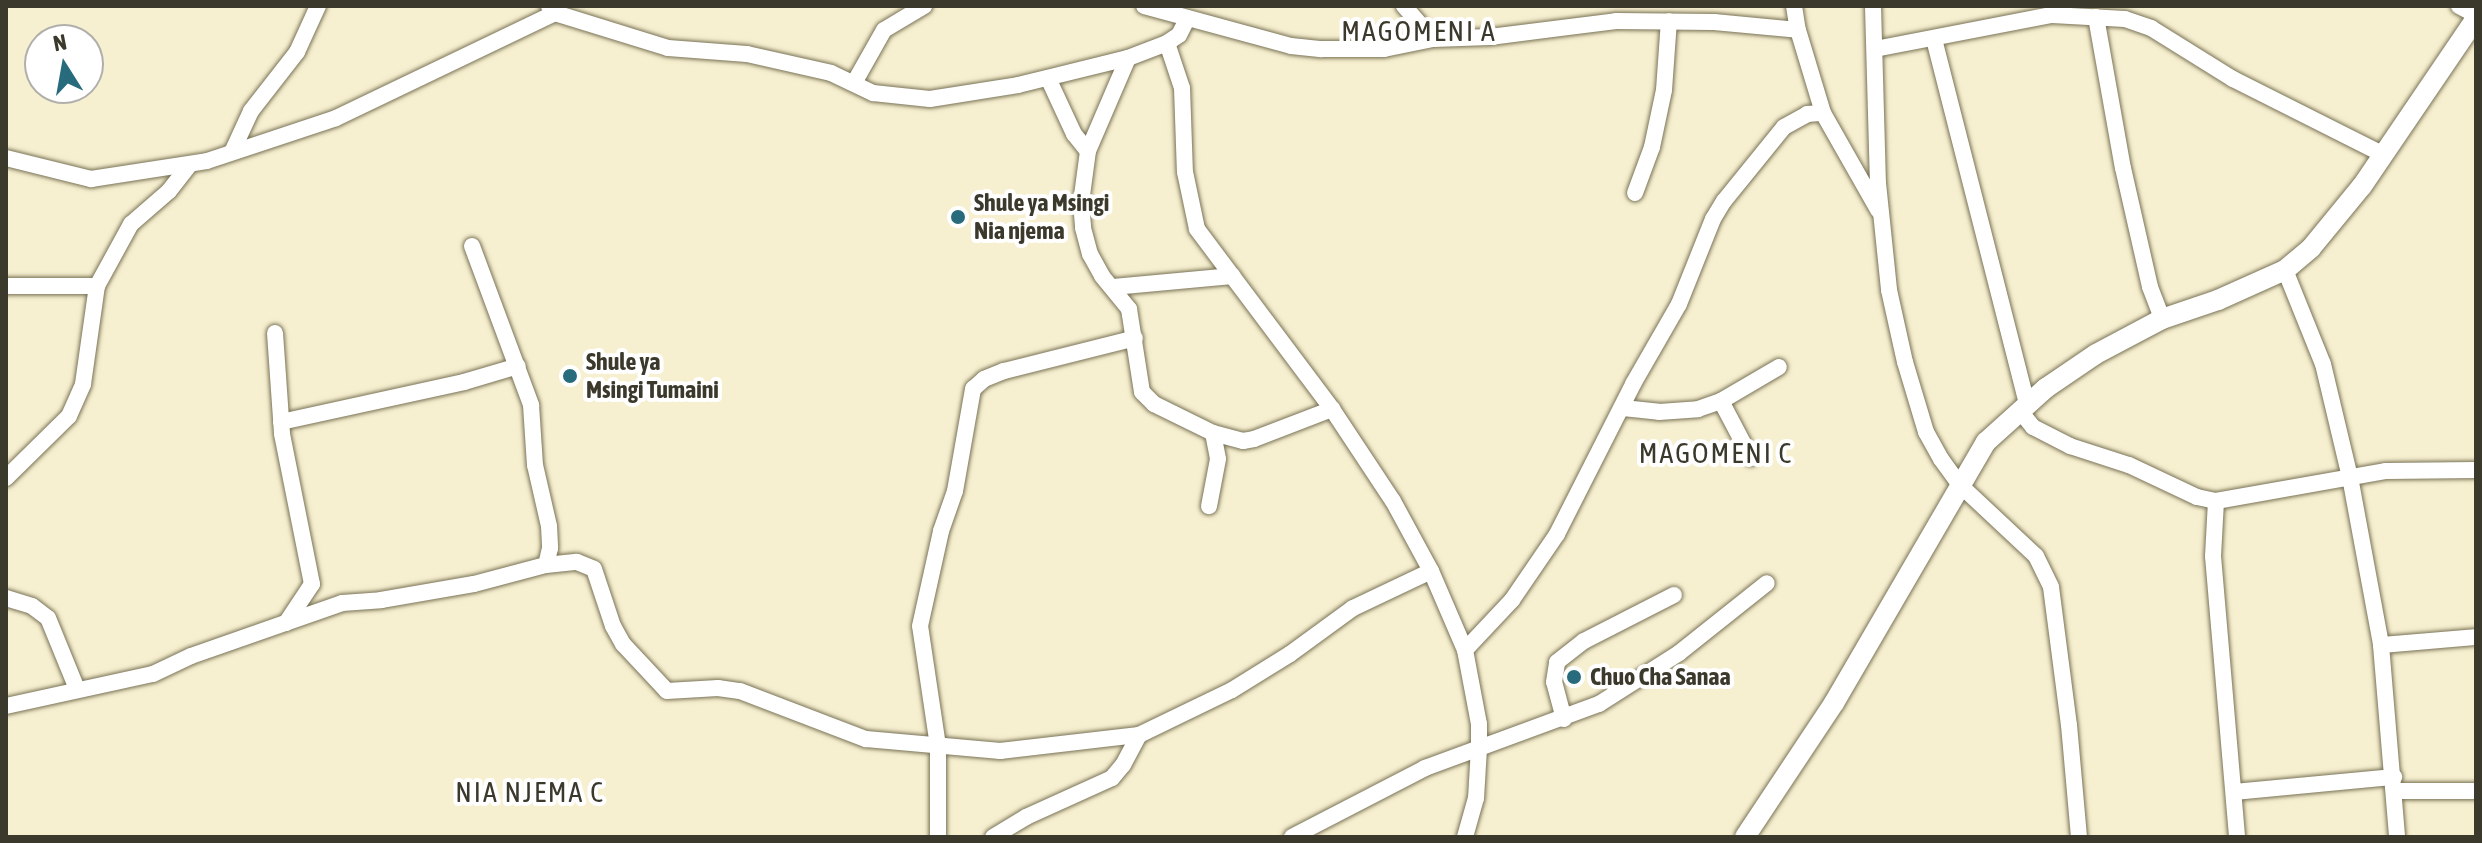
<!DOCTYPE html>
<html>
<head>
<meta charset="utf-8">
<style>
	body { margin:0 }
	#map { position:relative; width:2482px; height:843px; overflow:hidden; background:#f7f0d0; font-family:"Asap Condensed",sans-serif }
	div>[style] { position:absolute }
	.roads { filter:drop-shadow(0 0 2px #797256) drop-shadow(0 0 2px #797256) }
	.minor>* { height:16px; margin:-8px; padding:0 8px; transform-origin:8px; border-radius:8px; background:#fff }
	.major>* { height:20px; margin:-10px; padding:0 10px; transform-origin:10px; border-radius:10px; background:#fff }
	.dots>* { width:22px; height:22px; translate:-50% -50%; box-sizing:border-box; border:4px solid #fff; border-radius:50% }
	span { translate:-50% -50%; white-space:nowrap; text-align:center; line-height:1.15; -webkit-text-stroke:8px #fff; paint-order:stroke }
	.poi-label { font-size:24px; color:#3b382c; font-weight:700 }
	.left { translate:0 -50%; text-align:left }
	.quarter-label { font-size:28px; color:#3b382c; letter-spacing:2px }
	.frame { position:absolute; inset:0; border:8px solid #3b382c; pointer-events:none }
	.north { position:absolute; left:24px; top:24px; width:80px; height:80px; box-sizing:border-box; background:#fff; border:2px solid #b1afab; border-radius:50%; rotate:349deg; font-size:22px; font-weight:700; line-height:32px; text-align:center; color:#3b382c }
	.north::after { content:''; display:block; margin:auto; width:28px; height:36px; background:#276b7c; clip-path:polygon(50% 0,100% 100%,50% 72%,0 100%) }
</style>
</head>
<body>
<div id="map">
	<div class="roads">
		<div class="minor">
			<i style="left:549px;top:6px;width:9px;rotate:49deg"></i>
			<i style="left:555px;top:13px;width:118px;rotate:17.2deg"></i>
			<i style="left:668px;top:48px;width:79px;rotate:4.3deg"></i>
			<i style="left:747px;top:54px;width:86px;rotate:12.7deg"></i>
			<i style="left:831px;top:73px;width:47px;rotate:25.5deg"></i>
			<i style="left:873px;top:93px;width:57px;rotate:6deg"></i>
			<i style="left:930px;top:99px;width:89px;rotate:-9deg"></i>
			<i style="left:1018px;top:85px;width:113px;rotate:-13.8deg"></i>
			<i style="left:1128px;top:58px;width:42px;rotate:-21deg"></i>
			<i style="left:1167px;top:43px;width:14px;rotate:-34deg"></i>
			<i style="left:1179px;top:35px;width:18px;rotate:-63deg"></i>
			<i style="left:1144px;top:6px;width:152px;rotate:15.2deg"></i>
			<i style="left:1291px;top:46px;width:31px;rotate:6deg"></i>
			<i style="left:1322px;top:49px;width:62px"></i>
			<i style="left:1384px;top:49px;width:50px;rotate:-11.5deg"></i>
			<i style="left:1433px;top:39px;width:57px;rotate:-2deg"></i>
			<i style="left:1490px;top:37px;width:127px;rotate:-7.2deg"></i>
			<i style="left:1616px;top:21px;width:98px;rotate:0.6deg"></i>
			<i style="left:1714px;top:22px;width:84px;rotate:5.4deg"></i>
			<i style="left:1404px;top:6px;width:44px;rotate:48.7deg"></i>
			<i style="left:1794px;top:6px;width:24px;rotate:81deg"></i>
			<i style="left:1798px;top:30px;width:87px;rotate:73.2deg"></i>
			<i style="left:1823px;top:113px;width:112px;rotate:60.4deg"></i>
			<i style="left:1873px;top:6px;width:177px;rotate:88.4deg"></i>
			<i style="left:1878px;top:183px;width:108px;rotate:84.1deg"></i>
			<i style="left:1889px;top:290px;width:74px;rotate:77.5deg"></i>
			<i style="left:1905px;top:362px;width:73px;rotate:73.3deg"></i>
			<i style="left:1926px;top:432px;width:31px;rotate:61deg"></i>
			<i style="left:1941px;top:459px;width:31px;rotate:54deg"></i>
			<i style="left:1959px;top:484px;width:105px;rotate:43.1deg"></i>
			<i style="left:2036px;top:556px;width:34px;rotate:64deg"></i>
			<i style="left:2051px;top:587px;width:139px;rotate:82.6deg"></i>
			<i style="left:2069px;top:725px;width:112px;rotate:84.9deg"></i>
			<i style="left:2459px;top:6px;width:19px;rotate:28deg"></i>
			<i style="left:2096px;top:17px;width:153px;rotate:79.9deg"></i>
			<i style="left:2123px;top:168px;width:122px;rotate:77.2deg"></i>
			<i style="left:2150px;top:287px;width:34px;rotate:69deg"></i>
			<i style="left:1934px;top:39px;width:377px;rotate:75.7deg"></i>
			<i style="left:1167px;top:43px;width:47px;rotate:71.6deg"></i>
			<i style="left:1182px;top:88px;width:84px;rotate:88deg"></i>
			<i style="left:1185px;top:172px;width:58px;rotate:78.1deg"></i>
			<i style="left:1197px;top:229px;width:225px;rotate:53.1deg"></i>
			<i style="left:1332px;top:409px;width:110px;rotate:56.5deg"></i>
			<i style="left:1393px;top:501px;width:80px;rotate:61.5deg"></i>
			<i style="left:1431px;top:571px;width:86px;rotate:66.7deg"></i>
			<i style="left:1465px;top:650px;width:75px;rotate:79.3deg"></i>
			<i style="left:1479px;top:724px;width:24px;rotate:90deg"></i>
			<i style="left:1479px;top:748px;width:50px;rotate:93.4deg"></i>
			<i style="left:1476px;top:798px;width:41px;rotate:105.8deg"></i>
			<i style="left:1875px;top:49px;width:180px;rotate:-10.9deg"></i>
			<i style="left:2052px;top:15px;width:73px;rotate:3.1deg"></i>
			<i style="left:2125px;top:19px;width:28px;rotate:19deg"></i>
			<i style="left:2151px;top:28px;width:97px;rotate:31.9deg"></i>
			<i style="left:2233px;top:79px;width:167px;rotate:26.7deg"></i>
			<i style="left:1128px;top:58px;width:101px;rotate:113.3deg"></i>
			<i style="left:1088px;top:151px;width:52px;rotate:97.7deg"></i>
			<i style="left:1081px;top:203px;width:25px;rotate:85deg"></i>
			<i style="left:1083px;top:228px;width:27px;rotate:75deg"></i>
			<i style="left:1090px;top:254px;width:25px;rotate:61deg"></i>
			<i style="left:1102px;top:276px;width:43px;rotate:50.7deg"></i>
			<i style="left:1129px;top:309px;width:84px;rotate:81.1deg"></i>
			<i style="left:1142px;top:392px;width:17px;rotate:45deg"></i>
			<i style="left:1154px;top:404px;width:66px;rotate:26.2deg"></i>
			<i style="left:1213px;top:433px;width:26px;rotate:79deg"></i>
			<i style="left:1218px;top:459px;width:48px;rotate:100.8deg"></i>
			<i style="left:1048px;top:78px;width:62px;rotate:65.1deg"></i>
			<i style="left:1074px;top:134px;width:22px;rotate:51deg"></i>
			<i style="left:854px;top:83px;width:61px;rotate:-60.5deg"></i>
			<i style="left:884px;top:30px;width:47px;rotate:-31deg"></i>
			<i style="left:233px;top:150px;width:43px;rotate:-65.2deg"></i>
			<i style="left:251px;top:111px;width:75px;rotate:-52.1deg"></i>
			<i style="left:297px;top:52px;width:51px;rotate:-65.5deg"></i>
			<i style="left:6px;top:158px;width:88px;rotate:13.9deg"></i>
			<i style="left:91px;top:179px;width:117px;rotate:-8.8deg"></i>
			<i style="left:207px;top:161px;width:136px;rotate:-18.4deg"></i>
			<i style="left:336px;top:118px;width:243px;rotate:-25.6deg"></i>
			<i style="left:1635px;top:193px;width:49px;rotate:-69.7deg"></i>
			<i style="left:1652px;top:147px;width:58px;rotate:-78.1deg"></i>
			<i style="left:1664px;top:90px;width:69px;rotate:-85.9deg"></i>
			<i style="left:472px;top:246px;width:170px;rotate:69.6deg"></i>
			<i style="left:531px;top:405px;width:60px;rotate:86.2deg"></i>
			<i style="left:535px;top:465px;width:63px;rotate:77.1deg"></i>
			<i style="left:549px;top:526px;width:22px;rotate:87deg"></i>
			<i style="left:550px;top:548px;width:17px;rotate:103deg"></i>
			<i style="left:2285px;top:270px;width:101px;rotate:68deg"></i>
			<i style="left:2323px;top:364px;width:116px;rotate:76.6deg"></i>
			<i style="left:2350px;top:477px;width:171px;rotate:79.5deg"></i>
			<i style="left:2381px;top:645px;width:193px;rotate:85.2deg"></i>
			<i style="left:6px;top:286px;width:91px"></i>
			<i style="left:1113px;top:287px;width:120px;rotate:-5.3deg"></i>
			<i style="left:275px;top:333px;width:101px;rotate:86deg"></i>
			<i style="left:282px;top:434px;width:153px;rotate:78.7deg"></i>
			<i style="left:312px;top:584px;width:47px;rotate:123.7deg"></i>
			<i style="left:1721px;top:401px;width:64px;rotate:62.2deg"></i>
			<i style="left:1623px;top:408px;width:36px;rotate:6deg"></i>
			<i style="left:1659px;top:412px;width:39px;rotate:-4deg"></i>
			<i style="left:1698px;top:409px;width:24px;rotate:-19deg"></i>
			<i style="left:1721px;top:401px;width:67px;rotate:-30.4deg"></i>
			<i style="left:2020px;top:411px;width:21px;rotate:51deg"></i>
			<i style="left:2033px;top:427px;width:42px;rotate:27.2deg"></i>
			<i style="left:2070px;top:446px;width:62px;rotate:17.9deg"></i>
			<i style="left:2129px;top:465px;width:75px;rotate:25.2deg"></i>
			<i style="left:2197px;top:497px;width:19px;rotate:12deg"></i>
			<i style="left:2216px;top:501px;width:173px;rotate:-10deg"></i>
			<i style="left:2386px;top:471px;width:90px;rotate:-0.6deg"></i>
			<i style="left:281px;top:422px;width:187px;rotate:-12.3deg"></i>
			<i style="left:464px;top:382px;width:56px;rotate:-16.5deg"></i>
			<i style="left:1213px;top:433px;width:31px;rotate:15deg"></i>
			<i style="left:1243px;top:441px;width:11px;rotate:-10deg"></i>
			<i style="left:1254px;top:439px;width:84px;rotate:-21deg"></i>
			<i style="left:6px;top:478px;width:88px;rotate:-44.5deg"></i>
			<i style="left:69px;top:416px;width:35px;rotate:-66deg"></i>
			<i style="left:83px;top:384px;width:99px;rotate:-81.9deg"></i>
			<i style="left:97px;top:286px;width:71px;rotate:-61.3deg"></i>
			<i style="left:131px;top:224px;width:50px;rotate:-41deg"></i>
			<i style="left:169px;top:191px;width:33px;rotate:-52deg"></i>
			<i style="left:2216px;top:501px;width:55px;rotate:93.1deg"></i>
			<i style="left:2213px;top:556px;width:282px;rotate:85.1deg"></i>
			<i style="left:6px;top:598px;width:27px;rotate:17deg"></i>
			<i style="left:32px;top:606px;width:20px;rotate:37deg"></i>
			<i style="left:48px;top:618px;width:77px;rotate:67.8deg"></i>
			<i style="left:2381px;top:645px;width:95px;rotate:-4.8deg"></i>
			<i style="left:1465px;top:650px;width:69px;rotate:-46.8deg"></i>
			<i style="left:1512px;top:600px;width:80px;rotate:-55.7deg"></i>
			<i style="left:1557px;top:534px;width:168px;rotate:-63.1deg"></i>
			<i style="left:1633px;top:384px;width:92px;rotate:-60.1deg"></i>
			<i style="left:1679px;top:304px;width:92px;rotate:-68.2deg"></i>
			<i style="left:1713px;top:219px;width:21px;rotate:-59deg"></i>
			<i style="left:1724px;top:201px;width:95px;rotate:-51deg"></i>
			<i style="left:1784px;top:127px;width:26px;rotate:-29deg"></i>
			<i style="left:1807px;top:114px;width:16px;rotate:-4deg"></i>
			<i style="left:6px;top:706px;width:150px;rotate:-12.3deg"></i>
			<i style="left:153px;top:674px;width:42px;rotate:-25.3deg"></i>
			<i style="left:191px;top:656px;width:160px;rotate:-19.3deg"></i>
			<i style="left:342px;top:603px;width:39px;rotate:-4deg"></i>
			<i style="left:381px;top:600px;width:94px;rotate:-9.8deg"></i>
			<i style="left:474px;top:584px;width:74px;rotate:-14.8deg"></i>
			<i style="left:546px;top:565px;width:31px;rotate:-6deg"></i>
			<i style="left:577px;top:562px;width:18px;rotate:22deg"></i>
			<i style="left:594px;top:569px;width:60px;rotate:71.6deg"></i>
			<i style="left:613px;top:626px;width:21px;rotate:61deg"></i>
			<i style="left:623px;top:644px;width:64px;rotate:46.9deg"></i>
			<i style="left:667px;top:691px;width:51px;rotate:-3.4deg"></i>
			<i style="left:718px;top:688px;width:22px;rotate:8deg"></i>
			<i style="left:740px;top:691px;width:135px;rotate:20.9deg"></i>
			<i style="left:866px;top:739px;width:135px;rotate:5.1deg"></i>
			<i style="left:1000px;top:751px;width:140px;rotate:-6.6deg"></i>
			<i style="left:1139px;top:735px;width:103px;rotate:-25.8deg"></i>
			<i style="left:1232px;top:690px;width:68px;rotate:-31.8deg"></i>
			<i style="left:1290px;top:654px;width:78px;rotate:-36.1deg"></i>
			<i style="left:1353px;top:608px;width:86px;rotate:-25.4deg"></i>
			<i style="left:1564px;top:719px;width:38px;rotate:-105deg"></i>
			<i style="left:1554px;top:682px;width:20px;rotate:-81deg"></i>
			<i style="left:1557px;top:662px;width:34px;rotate:-38deg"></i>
			<i style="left:1584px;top:641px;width:101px;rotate:-27.1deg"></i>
			<i style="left:2395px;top:791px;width:81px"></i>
			<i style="left:2234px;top:792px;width:161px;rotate:-5.4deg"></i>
			<i style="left:938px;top:837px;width:91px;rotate:-90deg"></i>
			<i style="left:938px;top:746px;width:121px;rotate:-98.5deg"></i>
			<i style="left:920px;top:626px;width:97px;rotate:-77.5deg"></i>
			<i style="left:941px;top:531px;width:42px;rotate:-70.7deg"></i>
			<i style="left:955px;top:491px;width:104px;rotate:-80deg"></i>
			<i style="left:973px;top:389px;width:15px;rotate:-42deg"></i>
			<i style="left:984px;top:379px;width:22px;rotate:-22deg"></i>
			<i style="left:1004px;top:371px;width:135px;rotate:-14.1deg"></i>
			<i style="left:993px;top:837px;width:39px;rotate:-31deg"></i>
			<i style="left:1026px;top:817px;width:94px;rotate:-24.4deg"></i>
			<i style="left:1112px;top:778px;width:17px;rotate:-50deg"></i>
			<i style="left:1123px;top:765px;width:34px;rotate:-62deg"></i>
			<i style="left:1292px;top:837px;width:150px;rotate:-27.4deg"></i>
			<i style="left:1425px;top:768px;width:185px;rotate:-20.2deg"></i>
			<i style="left:1599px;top:704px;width:95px;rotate:-32.5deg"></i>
			<i style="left:1679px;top:653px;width:112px;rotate:-38.5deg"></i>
		</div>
		<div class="major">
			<i style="left:1745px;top:837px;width:161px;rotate:-56.4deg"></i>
			<i style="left:1834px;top:703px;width:302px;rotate:-59.8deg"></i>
			<i style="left:1986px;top:442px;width:81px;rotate:-42deg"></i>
			<i style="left:2046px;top:388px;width:60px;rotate:-34.2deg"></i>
			<i style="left:2096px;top:354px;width:75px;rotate:-27.9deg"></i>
			<i style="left:2162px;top:319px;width:59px;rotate:-18.7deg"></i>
			<i style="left:2218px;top:300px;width:73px;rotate:-24.1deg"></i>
			<i style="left:2285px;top:270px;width:34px;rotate:-40deg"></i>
			<i style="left:2311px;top:248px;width:80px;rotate:-50.6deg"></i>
			<i style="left:2362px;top:186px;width:203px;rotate:-55.8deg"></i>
		</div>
	</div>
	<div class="dots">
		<i style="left:958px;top:217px;background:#276b7c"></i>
		<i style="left:570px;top:376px;background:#276b7c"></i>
		<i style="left:1574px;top:677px;background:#276b7c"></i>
	</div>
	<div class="poi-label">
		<span class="left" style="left:974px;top:217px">Shule ya Msingi<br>Nia njema</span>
		<span class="left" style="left:586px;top:376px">Shule ya<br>Msingi Tumaini</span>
		<span class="left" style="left:1590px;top:677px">Chuo Cha Sanaa</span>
	</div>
	<div class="quarter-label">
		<span style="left:1419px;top:31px">MAGOMENI A</span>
		<span style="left:1716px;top:453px">MAGOMENI C</span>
		<span style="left:530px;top:792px">NIA NJEMA C</span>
	</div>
	<div class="frame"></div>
	<div class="north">N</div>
</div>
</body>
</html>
